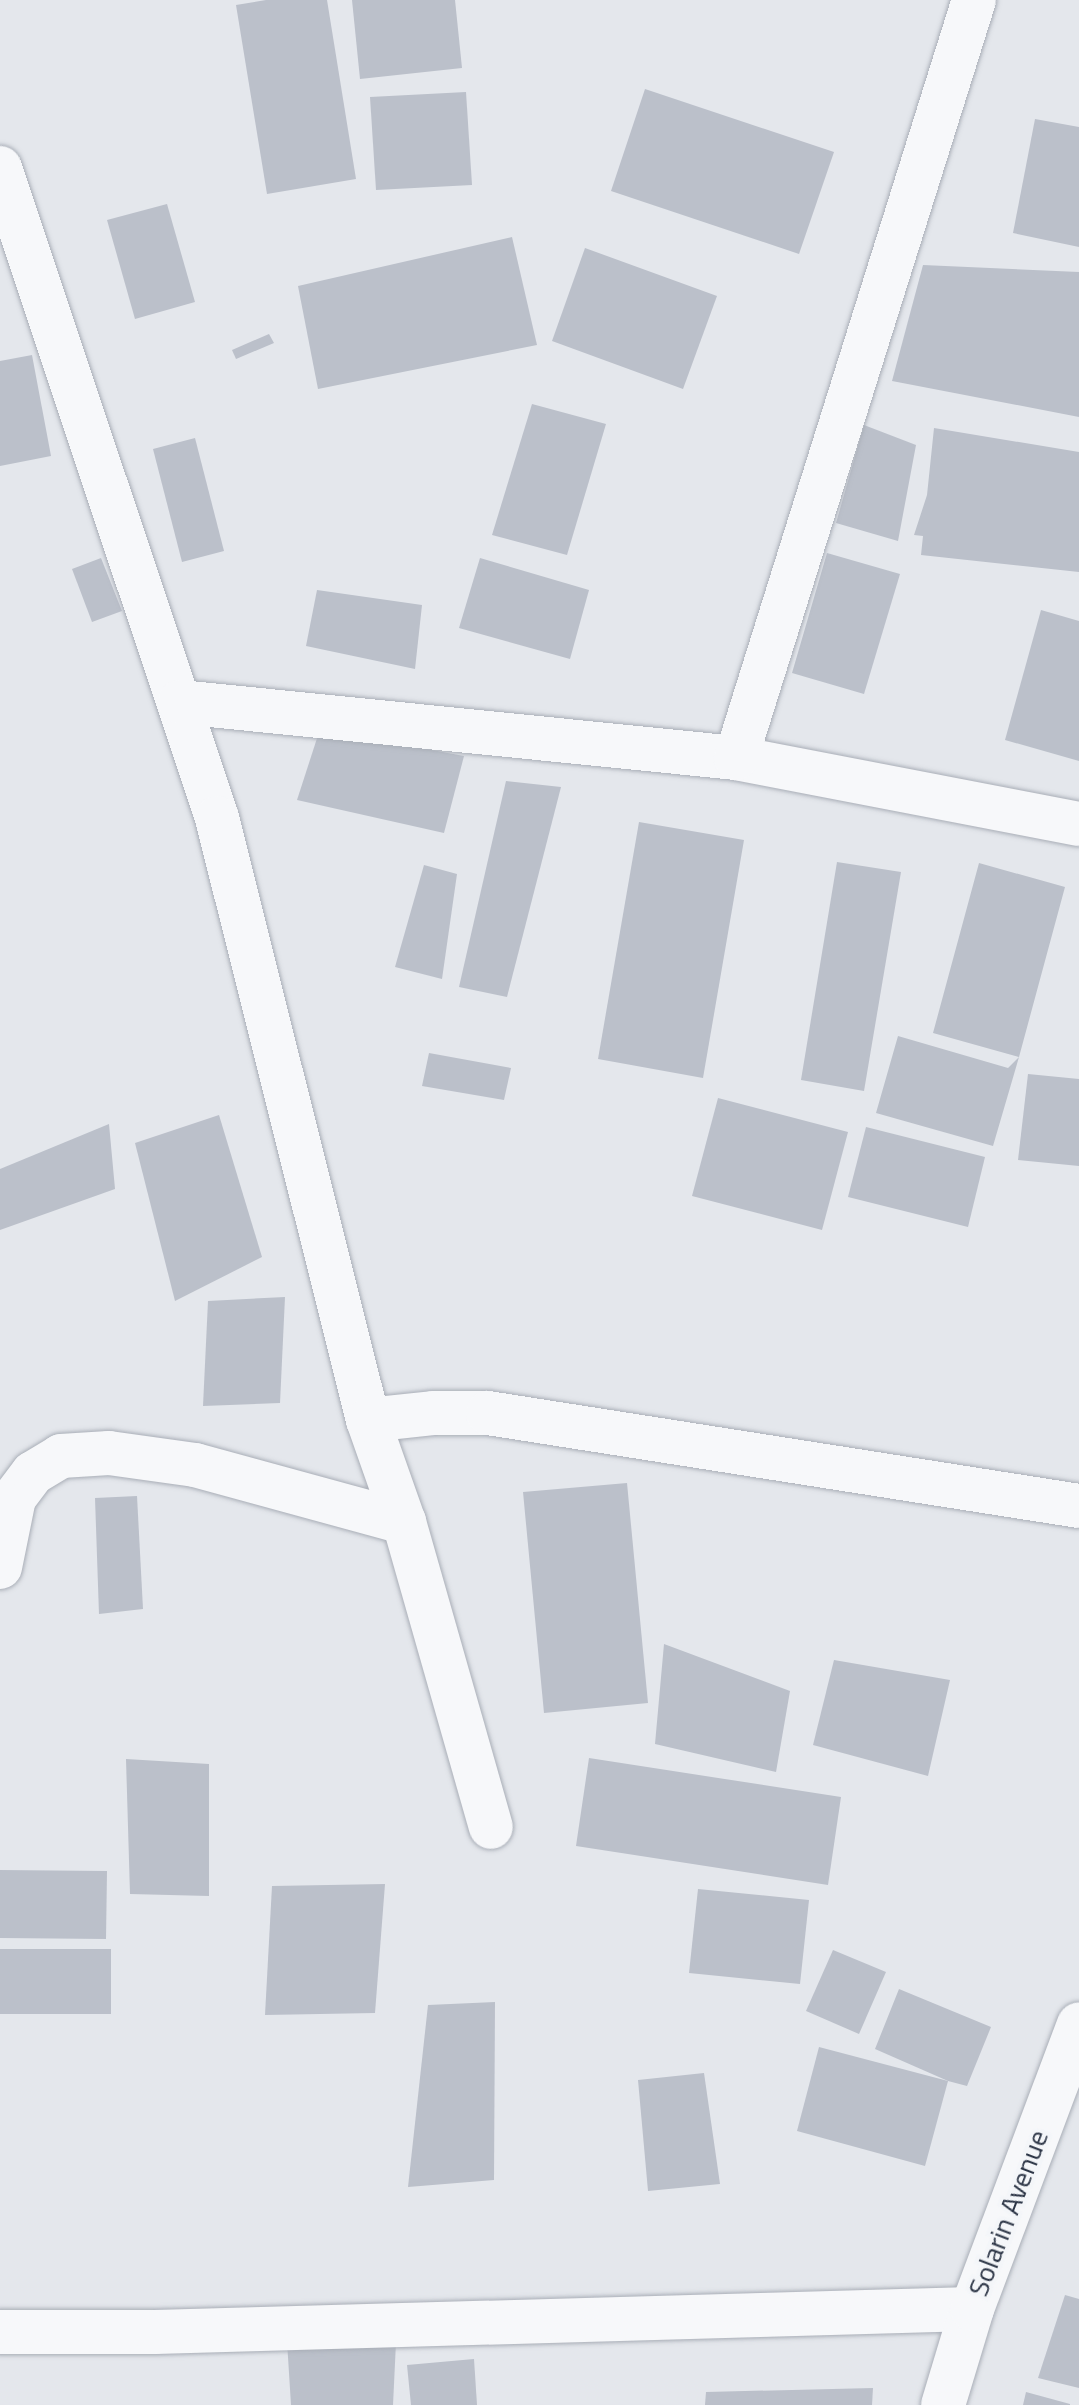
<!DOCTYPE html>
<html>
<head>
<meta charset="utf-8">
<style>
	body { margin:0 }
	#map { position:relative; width:1079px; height:2405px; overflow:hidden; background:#e4e7ec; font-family:"Titillium Web",sans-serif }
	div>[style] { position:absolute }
	.building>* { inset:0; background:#bbc0ca }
	.roads { filter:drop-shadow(0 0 2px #a9aeb7) drop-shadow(0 0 2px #a9aeb7) }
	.minor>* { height:44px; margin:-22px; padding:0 22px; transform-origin:22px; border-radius:22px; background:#f7f8fa }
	span { translate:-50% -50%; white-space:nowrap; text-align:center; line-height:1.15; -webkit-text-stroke:8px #f4f6f9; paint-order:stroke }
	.street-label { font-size:28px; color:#2b3445 }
</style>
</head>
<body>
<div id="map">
	<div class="building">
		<i style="clip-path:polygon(266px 0,327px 0,356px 179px,267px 194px,236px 5px)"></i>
		<i style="clip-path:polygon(352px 0,455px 0,462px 68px,360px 79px)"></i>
		<i style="clip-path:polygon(645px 89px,834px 152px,799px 254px,611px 191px)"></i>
		<i style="clip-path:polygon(466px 92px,472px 185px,376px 190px,370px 97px)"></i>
		<i style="clip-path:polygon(1035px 119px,1079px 127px,1079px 247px,1013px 233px)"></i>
		<i style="clip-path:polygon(167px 204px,195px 302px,135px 319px,107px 220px)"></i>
		<i style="clip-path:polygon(512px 237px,537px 345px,318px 389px,298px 286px)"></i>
		<i style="clip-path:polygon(585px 248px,717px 296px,683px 389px,552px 341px)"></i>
		<i style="clip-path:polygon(923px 265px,1079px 272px,1079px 417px,892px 381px)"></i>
		<i style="clip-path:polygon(269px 334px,274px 343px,236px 359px,232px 350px)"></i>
		<i style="clip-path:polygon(32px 355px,51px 456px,0 466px,0 361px)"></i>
		<i style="clip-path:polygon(532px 404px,606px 424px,567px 555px,492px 535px)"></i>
		<i style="clip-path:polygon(864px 425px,916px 445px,898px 541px,836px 523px)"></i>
		<i style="clip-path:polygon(934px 428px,1079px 452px,1079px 572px,921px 555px,923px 536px,914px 535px,927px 495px)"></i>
		<i style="clip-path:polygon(195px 438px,224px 551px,182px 562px,153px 449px)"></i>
		<i style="clip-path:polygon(827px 553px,900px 574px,864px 694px,792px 673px)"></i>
		<i style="clip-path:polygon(101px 558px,122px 611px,92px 622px,72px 569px)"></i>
		<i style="clip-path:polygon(480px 558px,589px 590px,570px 659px,459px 628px)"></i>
		<i style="clip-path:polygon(317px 590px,422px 605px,415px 669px,306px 646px)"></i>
		<i style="clip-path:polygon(1041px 610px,1079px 621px,1079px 761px,1005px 740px)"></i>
		<i style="clip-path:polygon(320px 729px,464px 756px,444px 833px,297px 800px)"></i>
		<i style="clip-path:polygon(506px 781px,561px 787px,507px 997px,459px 987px)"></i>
		<i style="clip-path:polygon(639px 822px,744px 840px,703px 1078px,598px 1059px)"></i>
		<i style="clip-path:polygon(837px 862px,901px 872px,864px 1091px,801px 1080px)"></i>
		<i style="clip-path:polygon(979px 863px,1065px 887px,1019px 1057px,993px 1146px,876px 1113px,898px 1036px,1008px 1068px,1019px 1057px,933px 1033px)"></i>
		<i style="clip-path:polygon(424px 865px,457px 874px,442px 979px,395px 967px)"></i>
		<i style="clip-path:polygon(429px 1053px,511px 1068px,504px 1100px,422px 1086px)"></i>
		<i style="clip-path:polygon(1028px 1074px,1079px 1079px,1079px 1166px,1018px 1160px)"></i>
		<i style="clip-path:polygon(718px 1098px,848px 1132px,822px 1230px,692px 1196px)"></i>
		<i style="clip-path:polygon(219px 1115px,262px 1257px,175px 1301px,135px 1143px)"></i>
		<i style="clip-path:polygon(109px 1124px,115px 1189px,0 1230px,0 1169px)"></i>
		<i style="clip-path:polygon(866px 1127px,985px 1157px,968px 1227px,848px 1197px)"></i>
		<i style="clip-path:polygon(285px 1297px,280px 1403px,203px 1406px,208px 1301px)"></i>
		<i style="clip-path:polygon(627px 1483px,648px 1703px,544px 1713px,523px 1492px)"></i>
		<i style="clip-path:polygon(137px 1496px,143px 1609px,99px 1614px,95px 1498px)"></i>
		<i style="clip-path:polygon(664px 1644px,790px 1691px,776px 1772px,655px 1744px)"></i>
		<i style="clip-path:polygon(834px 1660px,950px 1680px,928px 1776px,813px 1745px)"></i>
		<i style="clip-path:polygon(589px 1758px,841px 1797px,828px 1885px,576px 1846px)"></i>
		<i style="clip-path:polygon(126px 1759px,209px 1764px,209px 1896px,130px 1894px)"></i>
		<i style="clip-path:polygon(0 1870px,107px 1871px,106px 1939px,0 1938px)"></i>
		<i style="clip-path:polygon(385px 1884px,375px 2013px,265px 2015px,272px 1886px)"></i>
		<i style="clip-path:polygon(698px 1889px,809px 1900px,800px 1984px,689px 1973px)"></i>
		<i style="clip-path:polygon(0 1949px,111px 1949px,111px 2014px,0 2014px)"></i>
		<i style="clip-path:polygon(833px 1950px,886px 1972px,859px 2034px,806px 2011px)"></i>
		<i style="clip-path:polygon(899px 1989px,991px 2027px,967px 2086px,948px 2081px,875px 2049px)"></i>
		<i style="clip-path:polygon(495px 2002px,494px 2180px,408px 2187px,428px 2005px)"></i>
		<i style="clip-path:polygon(819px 2047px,948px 2081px,925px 2166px,797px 2131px)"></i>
		<i style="clip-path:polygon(704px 2073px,720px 2184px,648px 2191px,638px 2080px)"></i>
		<i style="clip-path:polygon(1065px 2295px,1079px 2299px,1079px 2388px,1038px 2378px)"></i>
		<i style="clip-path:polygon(287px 2341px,396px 2342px,393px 2405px,291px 2405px)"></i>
		<i style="clip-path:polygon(474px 2359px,477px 2405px,411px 2405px,407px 2365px)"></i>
		<i style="clip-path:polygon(873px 2388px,872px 2405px,705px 2405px,706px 2392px)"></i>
		<i style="clip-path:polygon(1026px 2392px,1070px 2404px,1070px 2405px,1023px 2405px)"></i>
	</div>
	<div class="roads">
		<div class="minor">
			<i style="left:0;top:168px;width:685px;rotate:71.54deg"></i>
			<i style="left:217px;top:818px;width:621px;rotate:75.92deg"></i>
			<i style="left:368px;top:1420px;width:108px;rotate:70.6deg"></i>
			<i style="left:404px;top:1522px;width:317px;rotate:74.1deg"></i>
			<i style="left:180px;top:702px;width:559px;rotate:5.75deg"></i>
			<i style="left:736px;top:758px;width:349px;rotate:10.9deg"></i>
			<i style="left:736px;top:758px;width:794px;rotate:-72.57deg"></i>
			<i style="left:368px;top:1420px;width:65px;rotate:-6.1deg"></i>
			<i style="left:433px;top:1413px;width:55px"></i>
			<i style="left:488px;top:1413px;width:598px;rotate:8.94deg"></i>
			<i style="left:0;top:1567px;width:70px;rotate:-78.5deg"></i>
			<i style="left:14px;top:1498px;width:31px;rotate:-53deg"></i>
			<i style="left:33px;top:1473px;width:33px;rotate:-31deg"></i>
			<i style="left:61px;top:1456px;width:48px;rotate:-3.6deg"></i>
			<i style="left:109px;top:1453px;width:87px;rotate:7.9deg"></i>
			<i style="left:195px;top:1465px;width:217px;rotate:15.3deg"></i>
			<i style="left:0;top:2332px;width:155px"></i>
			<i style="left:155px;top:2332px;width:817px;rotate:-1.61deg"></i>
			<i style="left:943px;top:2405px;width:100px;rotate:-73.2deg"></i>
			<i style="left:972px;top:2309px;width:304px;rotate:-69.4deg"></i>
		</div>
	</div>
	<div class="street-label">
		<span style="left:1008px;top:2213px;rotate:-69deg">Solarin Avenue</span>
	</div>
</div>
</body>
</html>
